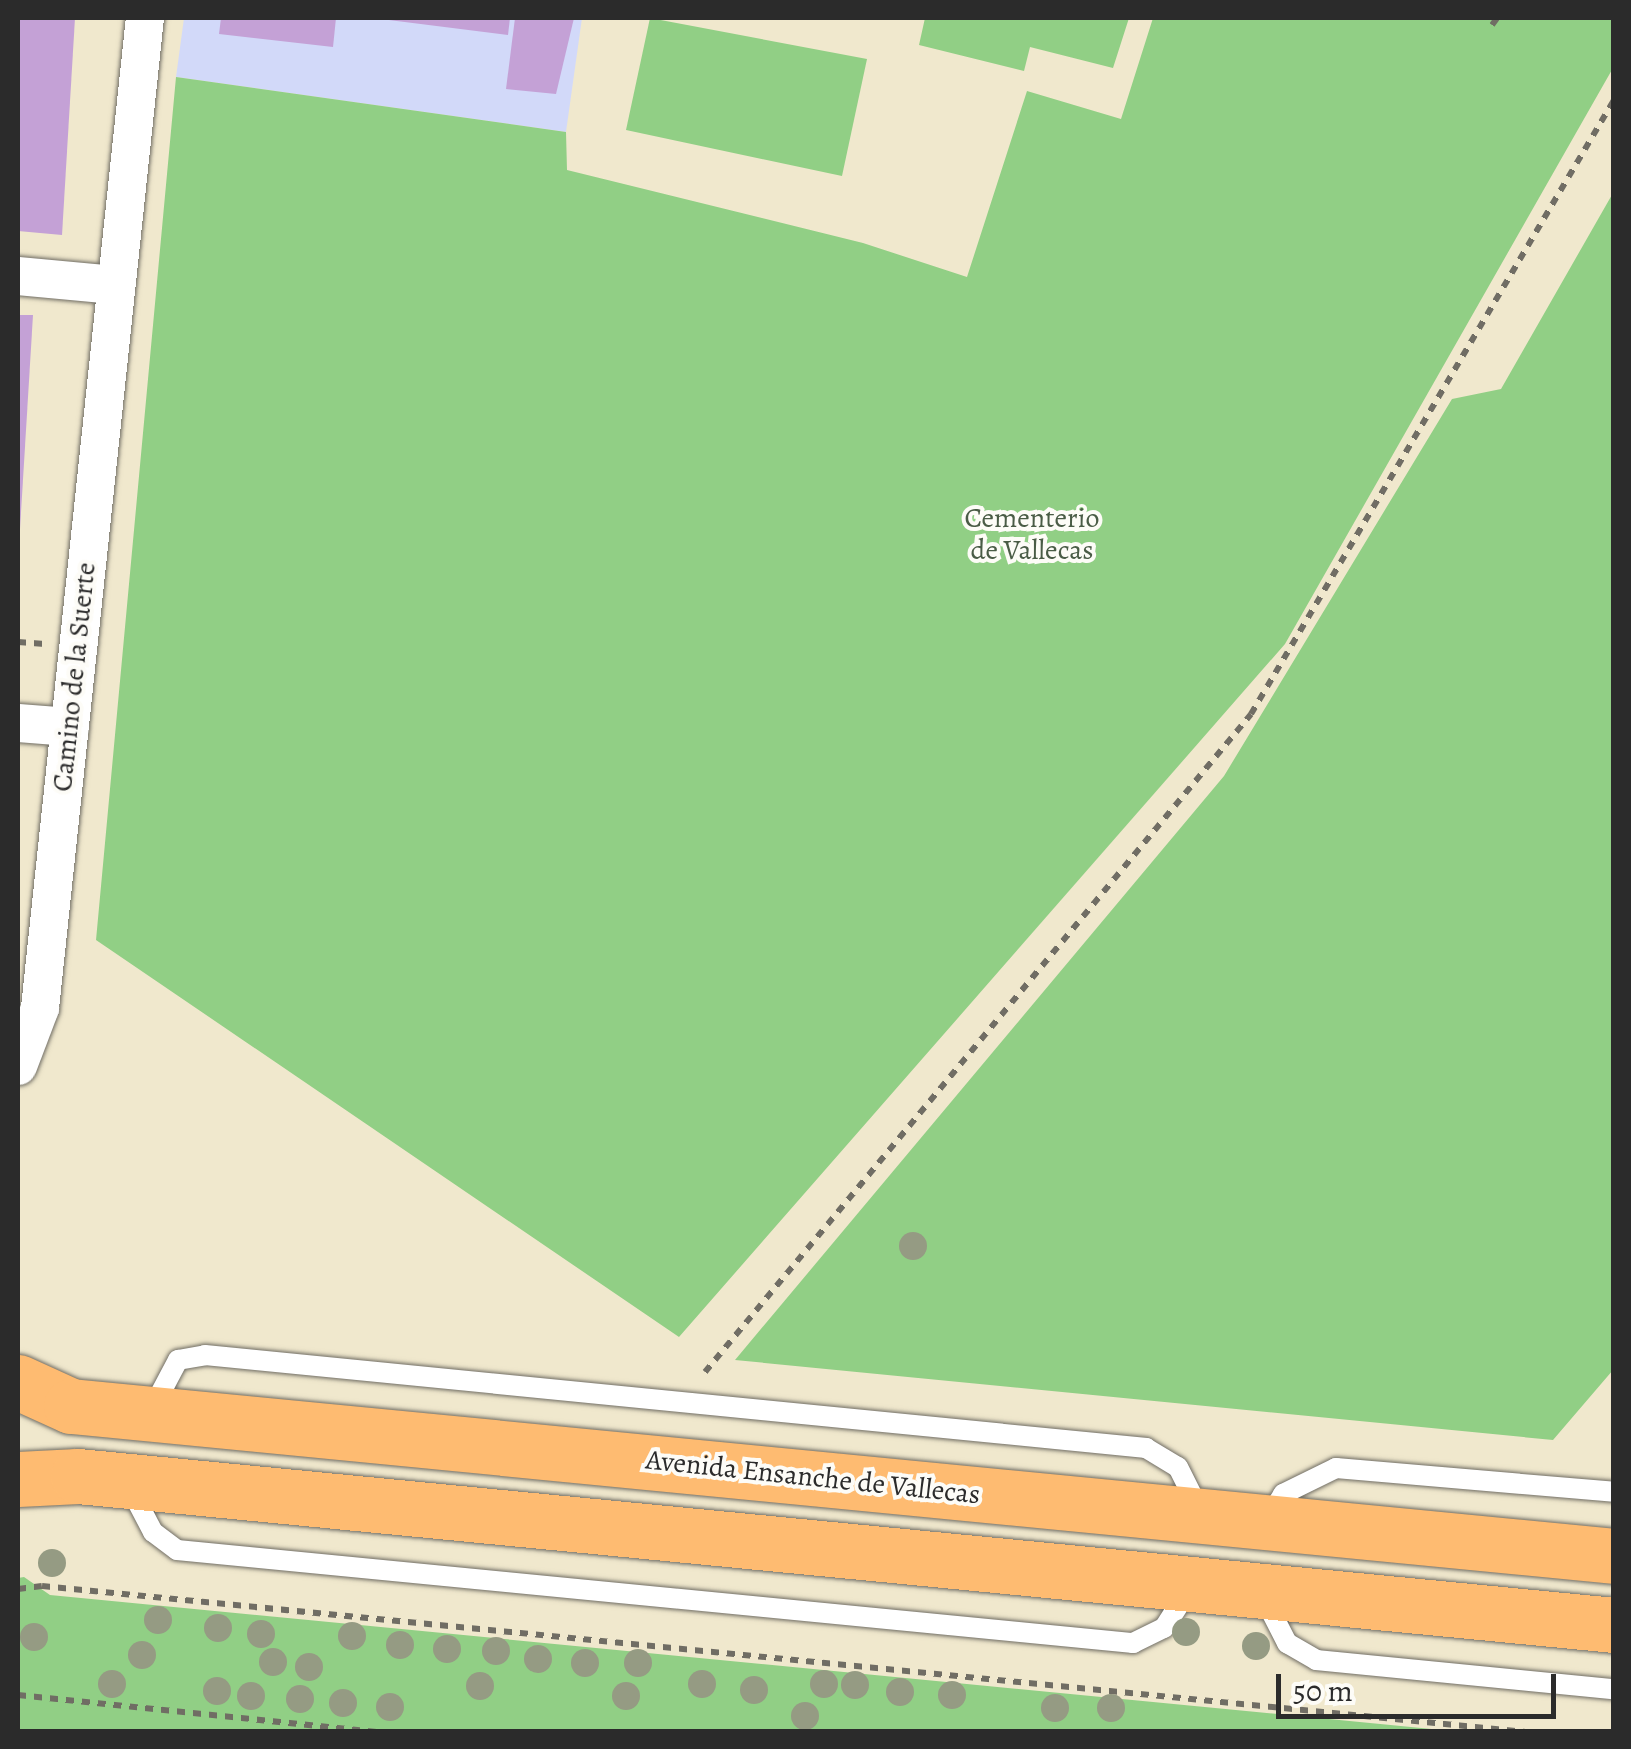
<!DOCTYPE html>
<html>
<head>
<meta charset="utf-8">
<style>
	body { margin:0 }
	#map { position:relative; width:1631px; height:1749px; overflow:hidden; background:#f0e8cd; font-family:Alegreya,serif }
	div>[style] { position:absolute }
	.built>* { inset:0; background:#d2d9f9 }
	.green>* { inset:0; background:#91cf85 }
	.building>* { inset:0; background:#c4a1d6 }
	.path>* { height:6px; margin-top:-3px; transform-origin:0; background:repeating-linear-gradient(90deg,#706d64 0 8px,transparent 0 16px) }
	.roads { filter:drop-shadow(0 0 2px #706d64) drop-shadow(0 0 2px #706d64) }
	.service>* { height:20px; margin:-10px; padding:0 10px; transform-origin:10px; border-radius:10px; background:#fff }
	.minor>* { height:38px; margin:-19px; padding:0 19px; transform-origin:19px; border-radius:19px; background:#fff }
	.primary>* { height:55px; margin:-27.5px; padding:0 27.5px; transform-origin:27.5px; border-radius:27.5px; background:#febb71 }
	.trees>* { width:28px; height:28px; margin:-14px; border-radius:50%; background:#959b83 }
	span { translate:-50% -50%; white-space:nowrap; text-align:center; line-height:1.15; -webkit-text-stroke:8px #fdfcf7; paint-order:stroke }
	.park-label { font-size:28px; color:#4a5c46 }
	.street-label { font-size:28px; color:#2b2b2b }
	.frame { position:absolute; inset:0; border:20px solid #2b2b2b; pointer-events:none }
	.scale { position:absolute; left:1276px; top:1674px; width:280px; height:45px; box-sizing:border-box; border:5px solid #2b2b2b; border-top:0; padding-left:12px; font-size:30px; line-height:35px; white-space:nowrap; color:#2b2b2b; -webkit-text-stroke:8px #fdfcf7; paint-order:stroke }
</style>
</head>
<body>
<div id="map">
	<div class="built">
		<i style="clip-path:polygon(184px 18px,582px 18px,566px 132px,176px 77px)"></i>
	</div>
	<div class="green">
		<i style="clip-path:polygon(650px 18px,867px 59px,842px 176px,626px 130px)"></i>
		<i style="clip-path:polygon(925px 18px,1129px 18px,1113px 68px,1030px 47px,1024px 71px,919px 45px)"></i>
		<i style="clip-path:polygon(1153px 18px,1613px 18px,1613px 68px,1285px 644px,679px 1337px,96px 940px,176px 77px,566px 132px,567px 170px,863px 243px,967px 277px,1027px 91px,1121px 119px)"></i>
		<i style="clip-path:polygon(1613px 193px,1613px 1370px,1553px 1440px,735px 1360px,1224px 776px,1452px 399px,1501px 389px)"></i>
		<i style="clip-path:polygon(24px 1577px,50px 1595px,1452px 1731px,18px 1731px,18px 1578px)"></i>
	</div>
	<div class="building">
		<i style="clip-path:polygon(18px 18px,75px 18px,62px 235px,18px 231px)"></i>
		<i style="clip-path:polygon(221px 18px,336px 18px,333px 47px,219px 34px)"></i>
		<i style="clip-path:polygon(373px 18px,510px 18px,508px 35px)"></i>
		<i style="clip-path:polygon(515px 18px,574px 18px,556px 94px,506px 89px)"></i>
		<i style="clip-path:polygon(18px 315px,33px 315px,20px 529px,18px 529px)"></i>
	</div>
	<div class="path">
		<i style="left:1492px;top:25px;width:9px;rotate:-54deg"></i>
		<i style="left:18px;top:642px;width:27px;rotate:4deg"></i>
		<i style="left:705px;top:1372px;width:855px;rotate:-50.31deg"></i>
		<i style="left:1251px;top:714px;width:713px;rotate:-59.41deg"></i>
		<i style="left:18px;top:1589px;width:24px;rotate:-7deg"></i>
		<i style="left:42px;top:1586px;width:1492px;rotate:5.62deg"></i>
		<i style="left:18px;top:1695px;width:363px;rotate:5.9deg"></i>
	</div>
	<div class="roads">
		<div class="service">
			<i style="left:151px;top:1411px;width:58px;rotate:-62.1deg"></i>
			<i style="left:178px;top:1360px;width:27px;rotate:-10deg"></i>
			<i style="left:205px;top:1355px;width:946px;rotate:5.64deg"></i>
			<i style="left:1146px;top:1448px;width:37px;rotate:31deg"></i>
			<i style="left:1178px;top:1467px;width:47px;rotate:63.4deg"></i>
			<i style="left:130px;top:1488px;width:50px;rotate:62.4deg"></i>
			<i style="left:153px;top:1532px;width:30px;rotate:37deg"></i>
			<i style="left:177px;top:1550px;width:961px;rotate:5.56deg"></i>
			<i style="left:1133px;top:1643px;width:34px;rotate:-26deg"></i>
			<i style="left:1164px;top:1628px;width:50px;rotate:-57.3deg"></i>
			<i style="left:1267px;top:1520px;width:31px;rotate:-58deg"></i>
			<i style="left:1283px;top:1494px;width:59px;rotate:-26.1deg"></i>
			<i style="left:1336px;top:1468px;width:279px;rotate:4.9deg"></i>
			<i style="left:1264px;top:1598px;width:51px;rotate:62.9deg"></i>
			<i style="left:1287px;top:1643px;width:34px;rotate:30deg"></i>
			<i style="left:1316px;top:1660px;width:299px;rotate:5.6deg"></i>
		</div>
		<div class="minor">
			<i style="left:18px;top:276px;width:97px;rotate:5.3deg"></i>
			<i style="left:18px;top:723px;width:52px;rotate:4.4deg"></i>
			<i style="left:18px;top:1066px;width:62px;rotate:-69.2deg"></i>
			<i style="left:40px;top:1008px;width:996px;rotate:-83.95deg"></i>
		</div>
		<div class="primary">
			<i style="left:18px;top:1382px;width:58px;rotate:24.4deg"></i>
			<i style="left:71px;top:1406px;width:1550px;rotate:5.55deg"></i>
			<i style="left:18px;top:1479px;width:60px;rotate:-2.9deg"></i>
			<i style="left:78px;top:1476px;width:1543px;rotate:5.54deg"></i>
		</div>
	</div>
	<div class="trees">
		<i style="left:913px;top:1246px"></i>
		<i style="left:52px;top:1563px"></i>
		<i style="left:158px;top:1620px"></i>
		<i style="left:218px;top:1628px"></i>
		<i style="left:1186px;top:1632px"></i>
		<i style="left:261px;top:1634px"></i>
		<i style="left:352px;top:1636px"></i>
		<i style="left:34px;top:1637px"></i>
		<i style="left:400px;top:1645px"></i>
		<i style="left:1256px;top:1646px"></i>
		<i style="left:447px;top:1649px"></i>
		<i style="left:496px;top:1651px"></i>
		<i style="left:142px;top:1655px"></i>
		<i style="left:538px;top:1659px"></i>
		<i style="left:273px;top:1662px"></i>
		<i style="left:585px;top:1663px"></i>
		<i style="left:638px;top:1663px"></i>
		<i style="left:309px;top:1667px"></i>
		<i style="left:112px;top:1684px"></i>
		<i style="left:702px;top:1684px"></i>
		<i style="left:824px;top:1684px"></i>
		<i style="left:855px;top:1685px"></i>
		<i style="left:480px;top:1686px"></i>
		<i style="left:754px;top:1690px"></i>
		<i style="left:217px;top:1691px"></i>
		<i style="left:900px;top:1692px"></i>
		<i style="left:952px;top:1695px"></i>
		<i style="left:251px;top:1696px"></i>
		<i style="left:626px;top:1696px"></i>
		<i style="left:300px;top:1699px"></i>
		<i style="left:343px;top:1703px"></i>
		<i style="left:390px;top:1707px"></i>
		<i style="left:1055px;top:1708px"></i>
		<i style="left:1111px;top:1708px"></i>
		<i style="left:805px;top:1716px"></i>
	</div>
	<div class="park-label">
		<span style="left:1032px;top:534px">Cementerio<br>de Vallecas</span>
	</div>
	<div class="street-label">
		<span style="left:74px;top:677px;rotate:-84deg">Camino de la Suerte</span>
		<span style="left:813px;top:1477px;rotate:6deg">Avenida Ensanche de Vallecas</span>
	</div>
	<div class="frame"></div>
	<div class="scale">50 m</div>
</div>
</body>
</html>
